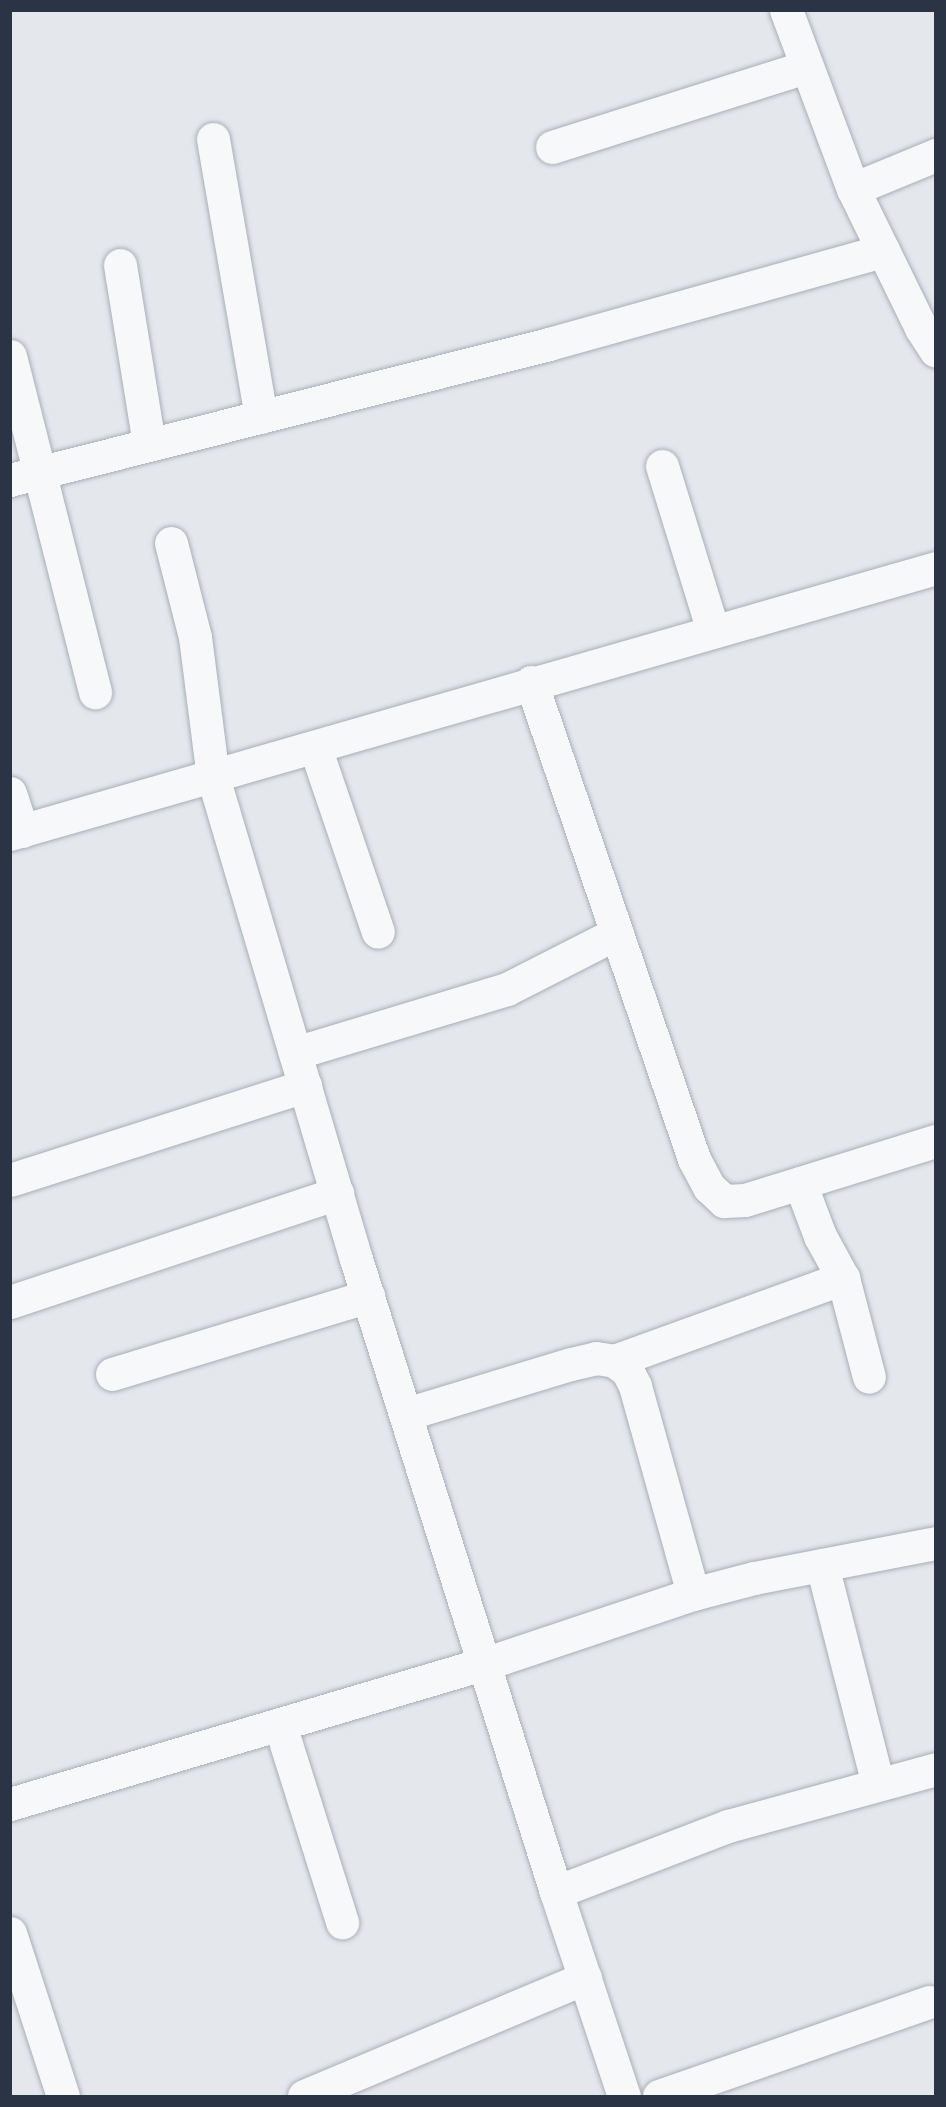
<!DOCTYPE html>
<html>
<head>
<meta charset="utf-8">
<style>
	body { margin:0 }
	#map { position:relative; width:946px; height:2107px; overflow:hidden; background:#e4e7ec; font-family:Karla,sans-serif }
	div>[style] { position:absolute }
	.roads { filter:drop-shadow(0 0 2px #a9aeb7) drop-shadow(0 0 2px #a9aeb7) }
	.minor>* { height:33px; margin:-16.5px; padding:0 16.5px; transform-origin:16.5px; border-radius:16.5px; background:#f7f8fa }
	span { translate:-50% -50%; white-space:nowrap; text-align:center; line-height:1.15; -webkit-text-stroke:4.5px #f4f6f9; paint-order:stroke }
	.frame { position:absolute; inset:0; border:12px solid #2b3445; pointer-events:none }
</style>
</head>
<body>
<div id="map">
	<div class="roads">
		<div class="minor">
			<i style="left:786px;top:10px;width:191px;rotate:69.5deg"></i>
			<i style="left:853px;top:189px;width:155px;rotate:63.9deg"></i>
			<i style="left:921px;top:328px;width:27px;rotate:57deg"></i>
			<i style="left:213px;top:139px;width:282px;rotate:80.2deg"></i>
			<i style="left:552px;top:147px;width:266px;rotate:-17.5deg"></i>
			<i style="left:853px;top:189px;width:90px;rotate:-22.3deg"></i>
			<i style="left:120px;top:265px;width:182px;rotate:80.8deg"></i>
			<i style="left:10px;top:356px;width:347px;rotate:75.8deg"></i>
			<i style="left:662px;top:466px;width:173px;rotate:72.8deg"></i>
			<i style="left:10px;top:480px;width:556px;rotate:-14.16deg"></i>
			<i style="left:549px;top:344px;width:347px;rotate:-15.6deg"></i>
			<i style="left:171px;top:543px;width:97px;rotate:75.7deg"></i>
			<i style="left:195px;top:637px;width:141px;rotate:82.7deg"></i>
			<i style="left:213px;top:777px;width:503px;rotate:73.48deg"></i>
			<i style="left:356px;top:1259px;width:664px;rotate:72.47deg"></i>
			<i style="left:556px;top:1892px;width:215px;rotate:71.6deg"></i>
			<i style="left:531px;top:682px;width:504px;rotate:71.13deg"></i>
			<i style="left:694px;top:1159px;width:32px;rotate:62deg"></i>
			<i style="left:709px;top:1187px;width:21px;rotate:43deg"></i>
			<i style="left:724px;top:1201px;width:21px;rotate:-3deg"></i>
			<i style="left:745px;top:1200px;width:200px;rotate:-17.2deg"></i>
			<i style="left:315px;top:747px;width:195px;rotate:71.2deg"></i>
			<i style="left:10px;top:793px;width:40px;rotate:72deg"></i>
			<i style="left:10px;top:834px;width:963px;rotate:-16.03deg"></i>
			<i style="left:295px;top:1053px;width:221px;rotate:-16.8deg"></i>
			<i style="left:507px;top:989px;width:123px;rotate:-27deg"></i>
			<i style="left:10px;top:1180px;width:310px;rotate:-17.7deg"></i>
			<i style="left:800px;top:1183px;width:57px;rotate:69.3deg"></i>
			<i style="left:820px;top:1236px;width:48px;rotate:61.3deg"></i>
			<i style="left:843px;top:1278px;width:102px;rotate:75.3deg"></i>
			<i style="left:10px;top:1302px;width:345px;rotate:-18.4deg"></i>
			<i style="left:614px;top:1361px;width:244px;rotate:-19.9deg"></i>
			<i style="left:112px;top:1374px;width:268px;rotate:-16.9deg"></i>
			<i style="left:406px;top:1414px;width:172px;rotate:-16.9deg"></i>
			<i style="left:571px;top:1364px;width:26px;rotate:-13deg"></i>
			<i style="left:596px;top:1358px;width:18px;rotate:9deg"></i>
			<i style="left:614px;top:1361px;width:16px;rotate:35deg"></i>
			<i style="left:627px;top:1370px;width:18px;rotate:63deg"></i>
			<i style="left:635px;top:1386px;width:216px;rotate:74.4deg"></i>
			<i style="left:822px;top:1565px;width:226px;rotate:75.7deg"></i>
			<i style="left:280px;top:1725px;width:207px;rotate:72.5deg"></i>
			<i style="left:10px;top:1804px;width:494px;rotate:-16.5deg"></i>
			<i style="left:484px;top:1664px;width:220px;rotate:-18.5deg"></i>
			<i style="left:693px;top:1594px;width:63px;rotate:-14.7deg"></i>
			<i style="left:754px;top:1578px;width:185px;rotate:-10.9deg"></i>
			<i style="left:556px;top:1892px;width:184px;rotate:-21deg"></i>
			<i style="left:728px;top:1826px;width:216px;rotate:-15.3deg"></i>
			<i style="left:10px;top:1933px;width:171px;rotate:72deg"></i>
			<i style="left:304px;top:2096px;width:305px;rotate:-22.8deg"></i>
			<i style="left:659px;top:2096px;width:286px;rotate:-19.2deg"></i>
		</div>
	</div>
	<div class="frame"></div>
</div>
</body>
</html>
